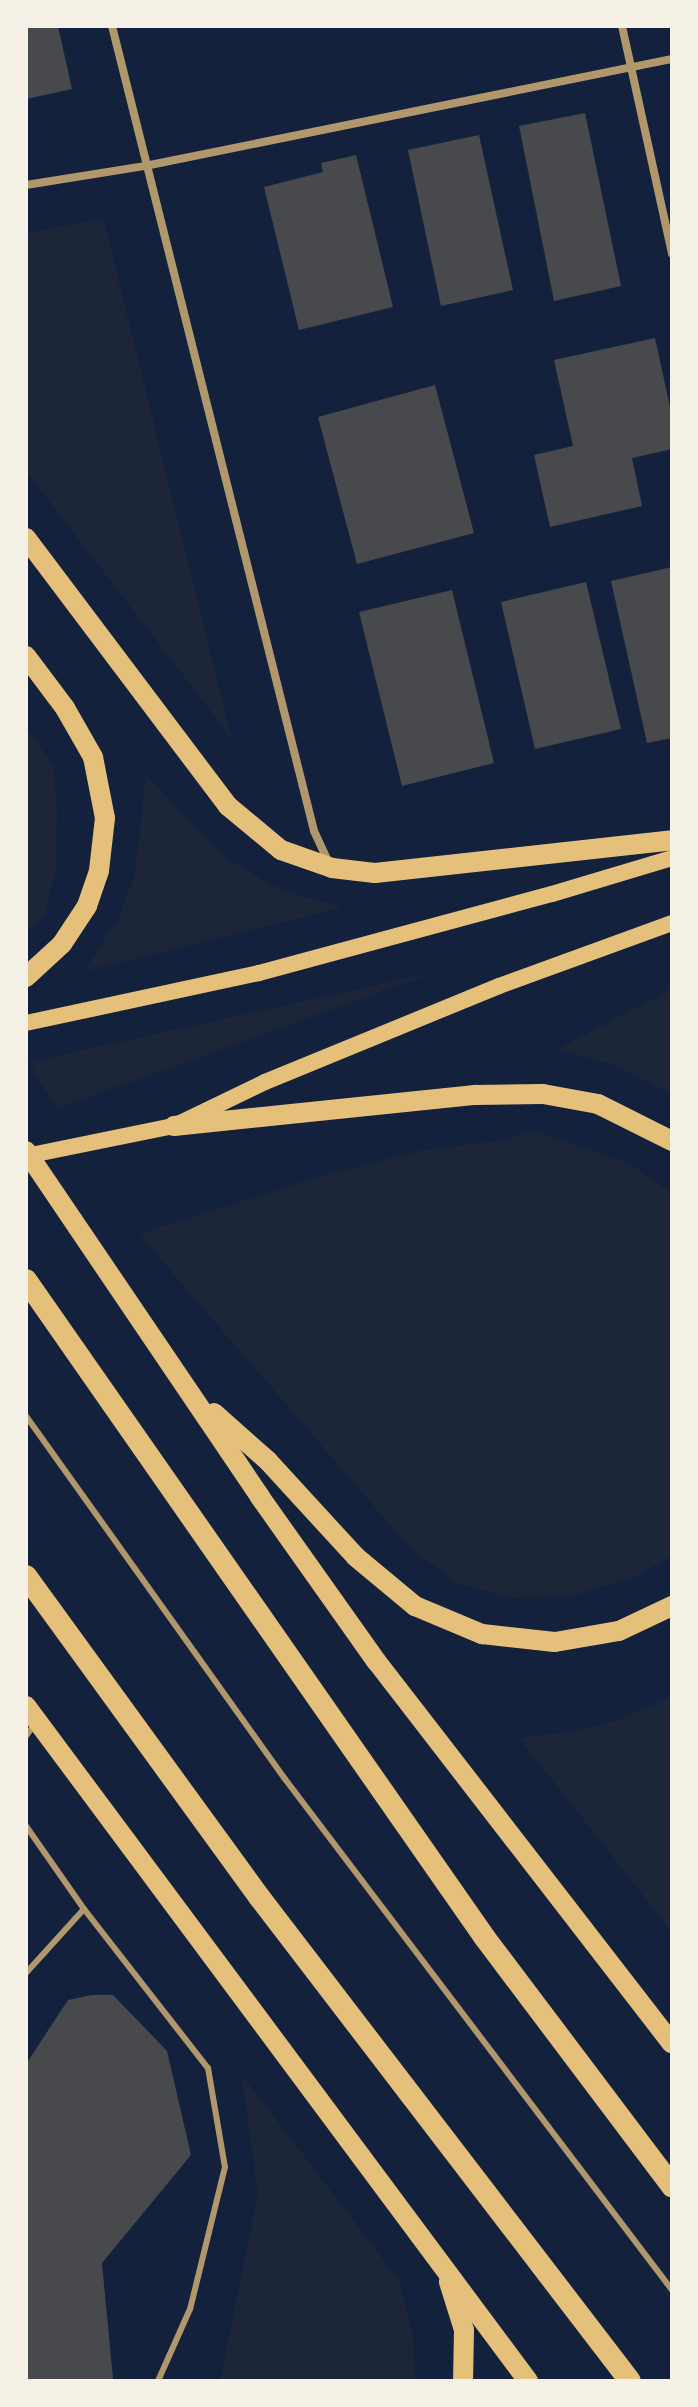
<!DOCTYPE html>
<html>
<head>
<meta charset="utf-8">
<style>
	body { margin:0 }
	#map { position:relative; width:698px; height:2407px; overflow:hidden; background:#14213d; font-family:Commissioner,sans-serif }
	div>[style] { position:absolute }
	.green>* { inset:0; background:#1d2539 }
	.building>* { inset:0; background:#48494c }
	.service>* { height:6px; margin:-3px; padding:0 3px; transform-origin:3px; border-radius:3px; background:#b1986c }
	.minor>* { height:8px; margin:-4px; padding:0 4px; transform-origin:4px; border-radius:4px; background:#b1986c }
	.secondary>* { height:16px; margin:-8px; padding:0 8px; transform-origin:8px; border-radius:8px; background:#e5c07b }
	.primary>* { height:20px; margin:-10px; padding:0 10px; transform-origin:10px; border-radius:10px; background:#e5c07b }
	.trunk>* { height:22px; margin:-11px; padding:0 11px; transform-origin:11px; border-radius:11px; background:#e5c07b }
	span { translate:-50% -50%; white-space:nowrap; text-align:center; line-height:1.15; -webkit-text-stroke:8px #f6f1e7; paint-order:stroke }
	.frame { position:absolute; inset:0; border:28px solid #f6f1e7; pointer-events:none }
</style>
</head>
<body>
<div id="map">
	<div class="green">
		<i style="clip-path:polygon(103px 218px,232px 739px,26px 471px,26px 233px)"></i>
		<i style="clip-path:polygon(26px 727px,53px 765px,57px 812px,56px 870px,44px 916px,26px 933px)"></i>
		<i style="clip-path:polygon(146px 775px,225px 858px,283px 891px,344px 907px,84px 971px,119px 917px,135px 874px)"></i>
		<i style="clip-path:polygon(436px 972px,56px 1109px,29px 1062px)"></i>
		<i style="clip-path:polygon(672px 989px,672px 1094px,613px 1065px,558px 1049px)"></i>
		<i style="clip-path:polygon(532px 1130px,630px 1164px,672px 1193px,672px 1556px,636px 1576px,575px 1595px,513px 1598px,457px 1583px,411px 1549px,139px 1234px,321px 1176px,423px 1150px,506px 1140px)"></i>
		<i style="clip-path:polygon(672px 1696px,672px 1932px,519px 1738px,567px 1732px,617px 1721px)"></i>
		<i style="clip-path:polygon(242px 2075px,399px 2280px,413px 2339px,415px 2381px,220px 2381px,258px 2194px)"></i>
	</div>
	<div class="building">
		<i style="clip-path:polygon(26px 26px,58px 26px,72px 89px,26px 99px)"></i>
		<i style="clip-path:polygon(585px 113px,621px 286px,554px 301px,519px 126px)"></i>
		<i style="clip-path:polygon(479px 135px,513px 290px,441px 306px,408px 150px)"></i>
		<i style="clip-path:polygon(356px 155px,393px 307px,299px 330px,264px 187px,323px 172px,321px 163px)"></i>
		<i style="clip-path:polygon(655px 338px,672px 416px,672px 449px,632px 458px,642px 506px,550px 527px,534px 455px,573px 446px,554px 360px)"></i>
		<i style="clip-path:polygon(435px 385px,474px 533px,357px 564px,318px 417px)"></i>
		<i style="clip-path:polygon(672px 567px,672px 738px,647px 743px,611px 581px)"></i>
		<i style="clip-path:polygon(586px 582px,621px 729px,535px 749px,501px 602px)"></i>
		<i style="clip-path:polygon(452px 590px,494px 763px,402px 786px,359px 612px)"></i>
		<i style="clip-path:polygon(92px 1995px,113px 1995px,167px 2051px,191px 2155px,102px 2263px,113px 2379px,26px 2381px,26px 2064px,68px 2000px)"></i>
	</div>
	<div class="service">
		<i style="left:26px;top:1416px;width:446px;rotate:54.5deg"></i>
		<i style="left:285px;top:1779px;width:641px;rotate:52.86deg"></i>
		<i style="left:26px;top:1736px;width:15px;rotate:-53deg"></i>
		<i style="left:26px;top:1826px;width:101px;rotate:55.1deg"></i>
		<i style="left:26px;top:1973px;width:86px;rotate:-47.8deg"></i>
		<i style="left:84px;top:1909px;width:202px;rotate:52.1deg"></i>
		<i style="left:208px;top:2068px;width:100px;rotate:80.3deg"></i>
		<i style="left:225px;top:2167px;width:146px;rotate:103.8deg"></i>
		<i style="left:190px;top:2309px;width:79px;rotate:114deg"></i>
	</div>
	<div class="minor">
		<i style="left:112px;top:26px;width:830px;rotate:75.91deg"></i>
		<i style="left:314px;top:831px;width:38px;rotate:65deg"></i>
		<i style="left:622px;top:26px;width:233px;rotate:77.6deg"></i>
		<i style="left:26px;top:185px;width:121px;rotate:-9.1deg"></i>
		<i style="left:145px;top:166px;width:538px;rotate:-11.48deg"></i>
	</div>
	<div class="secondary">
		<i style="left:26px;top:1023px;width:238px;rotate:-12.1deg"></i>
		<i style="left:259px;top:973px;width:303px;rotate:-15.1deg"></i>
		<i style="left:552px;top:894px;width:125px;rotate:-16.7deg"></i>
		<i style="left:26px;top:1156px;width:151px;rotate:-11.5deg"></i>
		<i style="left:174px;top:1126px;width:101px;rotate:-25.8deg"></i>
		<i style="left:265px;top:1082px;width:253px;rotate:-22.3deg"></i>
		<i style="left:499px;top:986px;width:184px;rotate:-20deg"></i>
	</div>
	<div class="primary">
		<i style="left:26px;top:538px;width:336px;rotate:53deg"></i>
		<i style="left:228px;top:806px;width:69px;rotate:39.7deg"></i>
		<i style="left:281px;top:850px;width:54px;rotate:19.4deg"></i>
		<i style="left:332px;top:868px;width:43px;rotate:6.6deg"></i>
		<i style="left:375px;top:873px;width:299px;rotate:-6.3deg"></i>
		<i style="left:26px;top:656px;width:65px;rotate:53.1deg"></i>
		<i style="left:65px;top:708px;width:56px;rotate:60.3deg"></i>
		<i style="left:93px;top:757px;width:62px;rotate:78.9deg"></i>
		<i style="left:105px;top:818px;width:53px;rotate:96.5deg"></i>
		<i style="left:99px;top:871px;width:37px;rotate:109deg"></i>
		<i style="left:87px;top:906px;width:45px;rotate:123.3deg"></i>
		<i style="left:62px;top:944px;width:49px;rotate:137.5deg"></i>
		<i style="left:174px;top:1126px;width:303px;rotate:-5.9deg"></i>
		<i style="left:475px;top:1095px;width:68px;rotate:-0.8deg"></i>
		<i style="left:543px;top:1094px;width:56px;rotate:10.3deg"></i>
		<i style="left:598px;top:1104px;width:83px;rotate:26.6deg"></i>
		<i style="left:26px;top:1151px;width:418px;rotate:55.9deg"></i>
		<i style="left:260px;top:1497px;width:202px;rotate:54.7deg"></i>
		<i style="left:377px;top:1662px;width:482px;rotate:52.3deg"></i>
		<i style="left:214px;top:1413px;width:72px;rotate:41.6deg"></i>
		<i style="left:268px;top:1461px;width:130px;rotate:47.5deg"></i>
		<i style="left:356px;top:1557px;width:77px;rotate:39.7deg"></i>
		<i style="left:415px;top:1606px;width:73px;rotate:22.7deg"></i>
		<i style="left:482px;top:1634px;width:73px;rotate:6.3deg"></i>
		<i style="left:555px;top:1642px;width:65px;rotate:-9.8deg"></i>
		<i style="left:619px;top:1631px;width:59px;rotate:-25.3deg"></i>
		<i style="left:26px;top:1706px;width:841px;rotate:53.36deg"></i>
		<i style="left:449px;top:2282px;width:50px;rotate:72.6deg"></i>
		<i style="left:464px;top:2330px;width:51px;rotate:91.1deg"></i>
	</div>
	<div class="trunk">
		<i style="left:26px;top:1280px;width:802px;rotate:55.1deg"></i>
		<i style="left:485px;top:1938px;width:311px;rotate:53deg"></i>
		<i style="left:26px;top:1576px;width:398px;rotate:54deg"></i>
		<i style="left:260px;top:1898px;width:608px;rotate:52.55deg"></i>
	</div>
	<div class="frame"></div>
</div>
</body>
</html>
